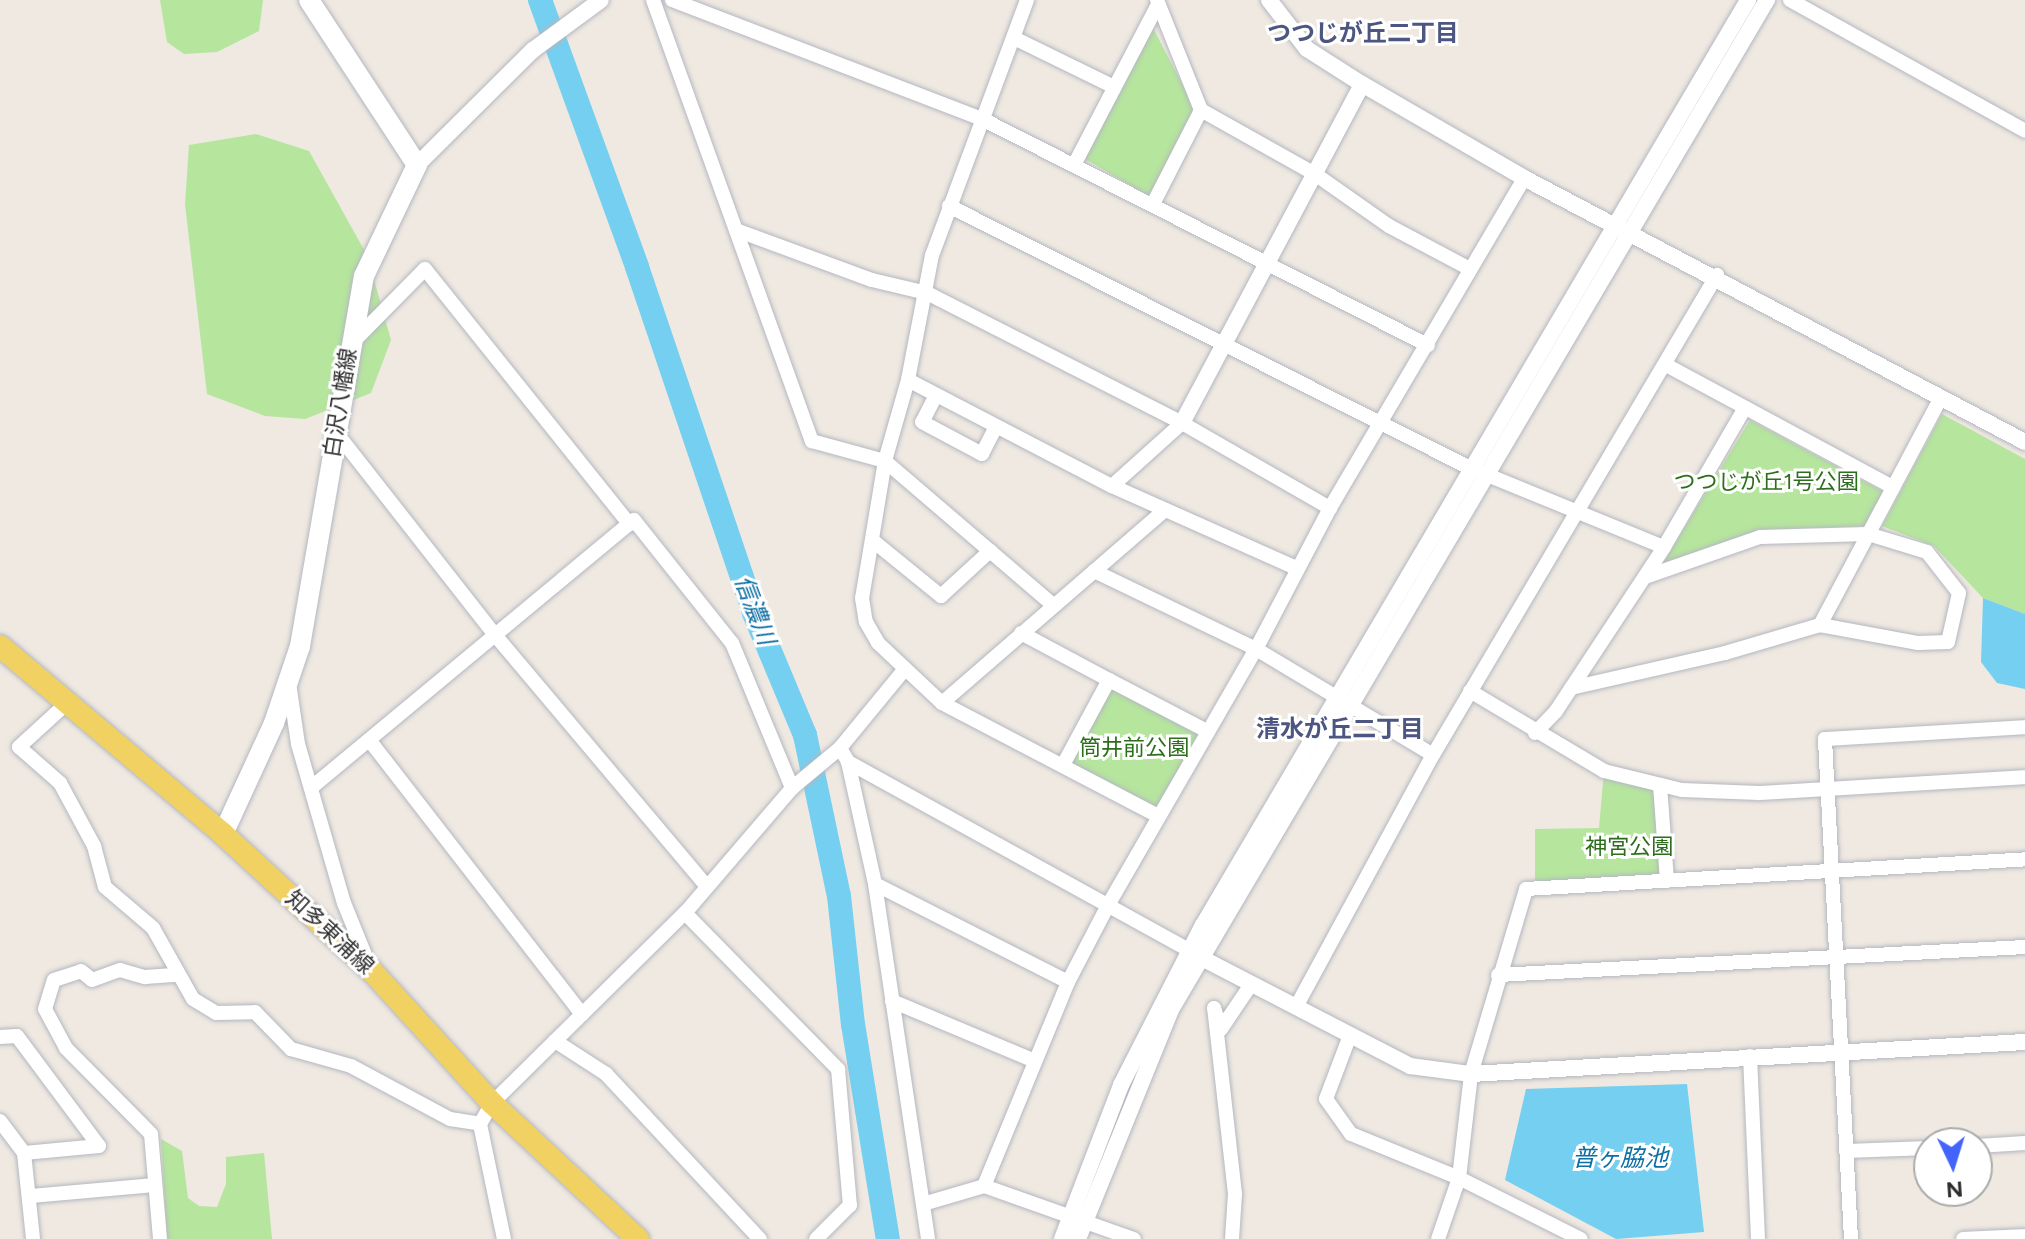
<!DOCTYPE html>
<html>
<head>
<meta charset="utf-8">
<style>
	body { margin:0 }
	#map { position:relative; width:2025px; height:1239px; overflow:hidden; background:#efe9e1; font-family:Figtree,"Noto Sans JP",sans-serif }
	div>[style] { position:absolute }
	.green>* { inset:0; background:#b6e59e }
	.water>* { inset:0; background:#75cff0 }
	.river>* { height:24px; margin:-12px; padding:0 12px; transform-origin:12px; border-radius:12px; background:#75cff0 }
	.roads { filter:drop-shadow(0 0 2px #b4b7c1) drop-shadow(0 0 2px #b4b7c1) }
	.minor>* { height:14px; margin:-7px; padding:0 7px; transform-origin:7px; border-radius:7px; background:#fff }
	.tertiary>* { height:16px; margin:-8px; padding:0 8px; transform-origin:8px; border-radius:8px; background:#fff }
	.secondary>* { height:20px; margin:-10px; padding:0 10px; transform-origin:10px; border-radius:10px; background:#fff }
	.primary>* { height:22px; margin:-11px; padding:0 11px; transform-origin:11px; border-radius:11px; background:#f2d163 }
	span { translate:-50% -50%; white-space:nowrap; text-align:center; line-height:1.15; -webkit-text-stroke:6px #fff; paint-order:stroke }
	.street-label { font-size:22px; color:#2e2e2e }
	.park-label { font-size:22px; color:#2c6e1b }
	.neighbourhood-label { font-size:24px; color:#4d5680; font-weight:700 }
	.water-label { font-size:24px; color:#0d6fa3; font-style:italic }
	.north { position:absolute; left:1913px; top:1127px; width:80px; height:80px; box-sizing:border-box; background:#fff; border:2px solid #ababab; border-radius:50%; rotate:176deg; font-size:22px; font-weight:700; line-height:32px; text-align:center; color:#2e2e2e }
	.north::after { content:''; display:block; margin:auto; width:28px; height:36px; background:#4264fb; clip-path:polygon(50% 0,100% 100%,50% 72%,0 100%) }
</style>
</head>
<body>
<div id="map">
	<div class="green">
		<i style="clip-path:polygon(160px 0,263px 0,259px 31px,217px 52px,184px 54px,167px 42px)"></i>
		<i style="clip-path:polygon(1152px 26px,1193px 105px,1193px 116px,1149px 196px,1085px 159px)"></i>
		<i style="clip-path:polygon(256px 134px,309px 151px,367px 255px,391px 340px,371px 393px,305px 419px,265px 416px,207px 394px,185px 204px,189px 145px)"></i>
		<i style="clip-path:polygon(1942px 414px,2025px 459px,2025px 614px,1983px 598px,1934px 546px,1882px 526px)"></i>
		<i style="clip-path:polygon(1750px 420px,1884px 492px,1868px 526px,1759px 530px,1663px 563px)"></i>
		<i style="clip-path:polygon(1109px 680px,1205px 730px,1158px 816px,1063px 765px)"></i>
		<i style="clip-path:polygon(1604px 771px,1660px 785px,1667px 881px,1535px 888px,1535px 829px,1599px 828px)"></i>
		<i style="clip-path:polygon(161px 1139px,182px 1151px,188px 1198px,199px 1206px,217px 1207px,226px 1184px,226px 1157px,264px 1153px,272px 1239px,167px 1239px)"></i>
	</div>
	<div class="water">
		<i style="clip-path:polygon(1983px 598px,2025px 614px,2025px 689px,1997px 683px,1981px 662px)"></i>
		<i style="clip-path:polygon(1687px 1084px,1704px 1232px,1616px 1239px,1505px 1180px,1526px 1089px)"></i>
	</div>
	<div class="river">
		<i style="left:540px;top:0;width:284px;rotate:70deg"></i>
		<i style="left:637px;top:267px;width:365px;rotate:71.3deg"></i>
		<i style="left:754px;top:613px;width:132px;rotate:67.3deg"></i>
		<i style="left:805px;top:735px;width:165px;rotate:78.1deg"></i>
		<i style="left:839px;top:896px;width:129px;rotate:83.8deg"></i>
		<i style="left:853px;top:1024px;width:218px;rotate:80.8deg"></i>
	</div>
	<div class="roads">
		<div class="minor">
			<i style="left:653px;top:0;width:469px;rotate:70.2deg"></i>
			<i style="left:812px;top:441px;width:76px;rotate:15.3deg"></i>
			<i style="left:885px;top:461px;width:221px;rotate:40.6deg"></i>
			<i style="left:672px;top:0;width:332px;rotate:21deg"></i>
			<i style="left:982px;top:119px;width:500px;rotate:26.9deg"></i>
			<i style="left:1027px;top:0;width:272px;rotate:110.4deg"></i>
			<i style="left:932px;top:255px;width:127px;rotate:100.9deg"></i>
			<i style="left:908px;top:380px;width:84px;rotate:105.9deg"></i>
			<i style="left:885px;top:461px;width:139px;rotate:99.5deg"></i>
			<i style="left:862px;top:598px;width:24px;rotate:81deg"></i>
			<i style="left:866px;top:622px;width:24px;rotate:60deg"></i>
			<i style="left:878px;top:643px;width:88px;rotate:43.2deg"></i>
			<i style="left:942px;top:703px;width:244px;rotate:27.6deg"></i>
			<i style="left:1157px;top:0;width:118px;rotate:68.2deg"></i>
			<i style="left:1201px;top:110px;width:131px;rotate:29.3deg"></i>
			<i style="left:1315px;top:174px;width:90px;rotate:35.1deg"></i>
			<i style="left:1389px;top:226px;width:92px;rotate:28deg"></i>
			<i style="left:1790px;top:0;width:269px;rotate:29.1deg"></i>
			<i style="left:1014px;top:38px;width:111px;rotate:26.1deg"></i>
			<i style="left:1074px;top:165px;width:179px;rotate:-62.4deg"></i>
			<i style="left:1153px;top:204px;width:106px;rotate:-62.9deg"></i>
			<i style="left:949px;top:206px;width:583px;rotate:26.7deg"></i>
			<i style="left:1470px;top:468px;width:209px;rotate:22.2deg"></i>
			<i style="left:736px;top:230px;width:145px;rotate:20.2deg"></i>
			<i style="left:872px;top:280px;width:57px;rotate:13.3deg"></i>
			<i style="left:927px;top:293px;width:286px;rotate:27deg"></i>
			<i style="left:1182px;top:423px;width:171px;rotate:29.9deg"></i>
			<i style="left:351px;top:344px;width:105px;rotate:-45.4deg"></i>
			<i style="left:425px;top:269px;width:327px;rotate:51.3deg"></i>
			<i style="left:1666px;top:365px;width:258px;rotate:28.3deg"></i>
			<i style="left:908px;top:380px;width:230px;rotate:27.5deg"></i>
			<i style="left:1112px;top:486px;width:201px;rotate:24deg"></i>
			<i style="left:935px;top:397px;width:28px;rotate:117deg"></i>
			<i style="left:922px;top:422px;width:68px;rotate:28.1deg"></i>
			<i style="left:982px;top:454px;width:29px;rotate:-63deg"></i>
			<i style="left:335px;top:431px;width:261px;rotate:51.9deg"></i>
			<i style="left:496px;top:636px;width:326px;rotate:49.9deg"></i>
			<i style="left:1112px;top:486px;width:94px;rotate:-42deg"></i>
			<i style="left:872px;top:540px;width:89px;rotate:39.1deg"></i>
			<i style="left:941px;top:596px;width:67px;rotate:-42.6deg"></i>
			<i style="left:1094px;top:571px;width:180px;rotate:25.7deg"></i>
			<i style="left:1256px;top:649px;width:206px;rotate:30.9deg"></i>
			<i style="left:1820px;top:625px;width:258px;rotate:-62deg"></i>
			<i style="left:1021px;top:633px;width:100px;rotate:28.1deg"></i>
			<i style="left:289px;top:683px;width:62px;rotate:81.6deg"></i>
			<i style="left:298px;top:744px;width:166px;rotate:73.9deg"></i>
			<i style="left:344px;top:903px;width:64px;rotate:67.9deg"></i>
			<i style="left:1571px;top:688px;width:158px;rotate:-12.8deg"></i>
			<i style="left:1725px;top:653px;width:99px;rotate:-16.4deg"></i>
			<i style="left:1820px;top:625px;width:100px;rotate:10.4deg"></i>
			<i style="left:1918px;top:643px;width:30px;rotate:-2deg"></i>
			<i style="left:1948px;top:642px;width:50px;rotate:-77.3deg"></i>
			<i style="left:1959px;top:593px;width:52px;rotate:-128deg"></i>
			<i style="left:1927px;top:552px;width:62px;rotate:-163deg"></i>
			<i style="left:1868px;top:534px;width:108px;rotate:178.4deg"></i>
			<i style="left:1760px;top:537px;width:122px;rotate:160.8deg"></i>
			<i style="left:1470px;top:691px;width:156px;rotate:30.8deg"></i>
			<i style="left:1604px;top:771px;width:80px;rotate:13.7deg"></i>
			<i style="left:1682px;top:790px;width:77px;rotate:2.2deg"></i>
			<i style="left:1759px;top:793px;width:266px;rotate:-3.4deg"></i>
			<i style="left:67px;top:703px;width:65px;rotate:137.5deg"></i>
			<i style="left:19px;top:747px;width:55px;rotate:41.3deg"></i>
			<i style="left:60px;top:783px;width:72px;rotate:61.6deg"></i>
			<i style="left:94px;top:846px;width:42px;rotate:75deg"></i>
			<i style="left:105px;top:887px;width:63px;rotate:40.5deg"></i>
			<i style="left:153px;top:928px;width:81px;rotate:60.6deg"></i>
			<i style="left:193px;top:999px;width:27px;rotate:31deg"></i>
			<i style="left:216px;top:1013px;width:39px;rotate:-1deg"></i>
			<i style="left:255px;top:1012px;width:52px;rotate:45.8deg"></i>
			<i style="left:291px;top:1049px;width:62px;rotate:15.8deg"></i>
			<i style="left:351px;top:1066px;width:112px;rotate:28.2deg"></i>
			<i style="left:450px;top:1119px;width:30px;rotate:9deg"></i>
			<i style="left:942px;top:703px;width:295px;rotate:-40.9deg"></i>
			<i style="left:1535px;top:733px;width:30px;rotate:-46deg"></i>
			<i style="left:1556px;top:711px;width:196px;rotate:-56.6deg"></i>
			<i style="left:1664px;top:547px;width:161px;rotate:-59.8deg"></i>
			<i style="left:370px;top:741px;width:346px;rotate:52.2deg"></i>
			<i style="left:840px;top:748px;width:16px;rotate:60deg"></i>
			<i style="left:848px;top:762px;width:125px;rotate:77.5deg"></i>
			<i style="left:875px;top:884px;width:359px;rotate:81.5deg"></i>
			<i style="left:848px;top:762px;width:391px;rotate:28.9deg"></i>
			<i style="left:1063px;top:765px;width:97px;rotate:-61.6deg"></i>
			<i style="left:1109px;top:680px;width:108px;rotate:27.5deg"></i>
			<i style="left:1660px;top:785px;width:96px;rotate:85.8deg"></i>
			<i style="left:312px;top:787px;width:418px;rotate:-39.7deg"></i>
			<i style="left:634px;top:520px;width:157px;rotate:51.5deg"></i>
			<i style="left:732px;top:643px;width:157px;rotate:67.5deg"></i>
			<i style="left:875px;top:884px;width:216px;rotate:26.9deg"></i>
			<i style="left:685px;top:913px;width:219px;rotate:45.6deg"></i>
			<i style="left:838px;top:1069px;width:137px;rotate:85deg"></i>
			<i style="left:850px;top:1205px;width:48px;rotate:135deg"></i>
			<i style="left:1498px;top:975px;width:528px;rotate:-3.04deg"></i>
			<i style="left:892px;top:1001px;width:155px;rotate:22.8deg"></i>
			<i style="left:1296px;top:1007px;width:287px;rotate:-61.5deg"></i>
			<i style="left:1433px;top:755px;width:558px;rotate:-59.39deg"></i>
			<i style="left:0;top:1037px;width:17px;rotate:-3deg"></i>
			<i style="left:17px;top:1036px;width:137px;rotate:53.3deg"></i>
			<i style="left:99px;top:1146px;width:75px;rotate:174.7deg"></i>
			<i style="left:1349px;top:1038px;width:65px;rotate:110.7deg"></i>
			<i style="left:1326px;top:1099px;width:43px;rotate:54.5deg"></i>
			<i style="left:1351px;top:1134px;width:117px;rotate:22.2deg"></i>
			<i style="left:1459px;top:1178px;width:136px;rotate:26.6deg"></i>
			<i style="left:555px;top:1041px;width:61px;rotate:32.9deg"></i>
			<i style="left:606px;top:1074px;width:226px;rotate:47deg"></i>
			<i style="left:1750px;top:1056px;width:183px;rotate:87.5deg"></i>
			<i style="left:0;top:1121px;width:40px;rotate:53deg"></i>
			<i style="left:24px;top:1153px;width:86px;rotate:84deg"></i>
			<i style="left:1977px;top:1146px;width:48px;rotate:-3.6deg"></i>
			<i style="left:1846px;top:1151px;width:83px;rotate:-2.1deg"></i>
			<i style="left:984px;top:1186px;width:221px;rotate:-67.6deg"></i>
			<i style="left:1068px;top:982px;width:85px;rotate:-62.5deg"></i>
			<i style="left:1107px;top:907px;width:298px;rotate:-60deg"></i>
			<i style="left:1256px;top:649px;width:159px;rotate:-62.3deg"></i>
			<i style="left:1330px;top:508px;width:383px;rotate:-59.5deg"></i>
			<i style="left:31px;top:1196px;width:124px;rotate:-5.1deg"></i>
			<i style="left:923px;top:1204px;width:64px;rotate:-16.4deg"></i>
			<i style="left:984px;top:1186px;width:159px;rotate:19.5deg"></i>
			<i style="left:160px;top:1239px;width:105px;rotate:-94.9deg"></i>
			<i style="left:151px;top:1134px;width:121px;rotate:-134.7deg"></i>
			<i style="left:66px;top:1048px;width:44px;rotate:-118.3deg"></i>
			<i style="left:45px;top:1009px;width:30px;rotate:-73deg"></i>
			<i style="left:54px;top:980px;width:28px;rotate:-18deg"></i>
			<i style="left:81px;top:971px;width:14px;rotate:39deg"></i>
			<i style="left:92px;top:980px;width:30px;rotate:-20deg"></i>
			<i style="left:120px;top:970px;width:26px;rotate:16deg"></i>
			<i style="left:145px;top:977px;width:32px;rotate:-4deg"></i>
			<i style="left:504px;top:1239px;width:117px;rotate:-101.8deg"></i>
			<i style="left:480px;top:1124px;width:24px;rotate:-60deg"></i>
			<i style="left:492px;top:1103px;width:271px;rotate:-44.6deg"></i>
			<i style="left:685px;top:913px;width:165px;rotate:-49.4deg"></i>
			<i style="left:792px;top:788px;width:62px;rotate:-39.8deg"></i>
			<i style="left:840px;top:748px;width:102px;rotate:-50.6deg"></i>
			<i style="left:1232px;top:1239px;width:45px;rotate:-86.2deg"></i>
			<i style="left:1235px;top:1194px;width:187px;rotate:-96.4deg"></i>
			<i style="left:1214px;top:1008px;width:22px;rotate:72deg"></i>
			<i style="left:1221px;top:1029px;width:55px;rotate:-56deg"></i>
			<i style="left:1438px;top:1239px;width:65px;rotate:-71deg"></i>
			<i style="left:1459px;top:1178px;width:105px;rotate:-83.4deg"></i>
			<i style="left:1471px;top:1074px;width:193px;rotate:-73.4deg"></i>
			<i style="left:1526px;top:889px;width:500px;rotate:-3.4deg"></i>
			<i style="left:1851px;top:1239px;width:501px;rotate:-92.98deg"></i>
			<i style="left:1825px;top:739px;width:200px;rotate:-3.4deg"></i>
			<i style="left:1963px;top:1239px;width:62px;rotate:-2.8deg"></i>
		</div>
		<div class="tertiary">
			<i style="left:1269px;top:0;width:62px;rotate:52.2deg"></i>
			<i style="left:1307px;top:49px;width:65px;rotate:32.5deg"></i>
			<i style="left:1362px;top:84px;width:187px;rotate:30.1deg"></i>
			<i style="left:1524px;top:178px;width:566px;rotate:27.79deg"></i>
			<i style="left:417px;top:165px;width:163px;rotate:-44.8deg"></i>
			<i style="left:533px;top:50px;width:84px;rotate:-36.3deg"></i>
			<i style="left:1182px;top:423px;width:384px;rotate:-62deg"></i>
			<i style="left:1192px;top:953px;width:246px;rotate:27.4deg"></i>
			<i style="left:1410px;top:1066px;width:62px;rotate:7.5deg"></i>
			<i style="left:1471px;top:1074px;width:555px;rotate:-3.31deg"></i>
			<i style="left:1062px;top:1239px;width:165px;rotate:-69deg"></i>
			<i style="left:1121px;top:1085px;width:180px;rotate:-62.9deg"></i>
			<i style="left:1203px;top:925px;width:1074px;rotate:-59.49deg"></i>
			<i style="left:1078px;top:1239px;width:249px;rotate:-67.9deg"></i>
			<i style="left:1172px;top:1008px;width:1171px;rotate:-59.45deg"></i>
		</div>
		<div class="secondary">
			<i style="left:223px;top:834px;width:122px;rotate:-65.3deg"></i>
			<i style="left:274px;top:723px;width:81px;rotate:-71.3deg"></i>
			<i style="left:300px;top:646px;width:375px;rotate:-80.2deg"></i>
			<i style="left:364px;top:276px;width:123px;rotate:-64.5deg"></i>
			<i style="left:417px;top:165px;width:197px;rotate:-123.2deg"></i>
		</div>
		<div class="primary">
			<i style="left:0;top:646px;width:292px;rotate:40.1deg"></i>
			<i style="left:223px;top:834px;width:200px;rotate:42.6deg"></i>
			<i style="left:370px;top:969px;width:181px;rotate:47.7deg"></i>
			<i style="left:492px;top:1103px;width:200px;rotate:43deg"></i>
		</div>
	</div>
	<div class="street-label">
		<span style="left:340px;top:403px;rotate:-81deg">白沢八幡線</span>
		<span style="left:330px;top:932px;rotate:43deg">知多東浦線</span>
	</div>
	<div class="park-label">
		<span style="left:1766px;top:482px">つつじが丘1号公園</span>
		<span style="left:1134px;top:748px">筒井前公園</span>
		<span style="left:1629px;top:847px">神宮公園</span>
	</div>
	<div class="neighbourhood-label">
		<span style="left:1363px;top:33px">つつじが丘二丁目</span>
		<span style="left:1340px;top:729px">清水が丘二丁目</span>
	</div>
	<div class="water-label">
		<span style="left:755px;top:610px;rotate:69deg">信濃川</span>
		<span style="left:1620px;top:1158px">普ヶ脇池</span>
	</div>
	<div class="north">N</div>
</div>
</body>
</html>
